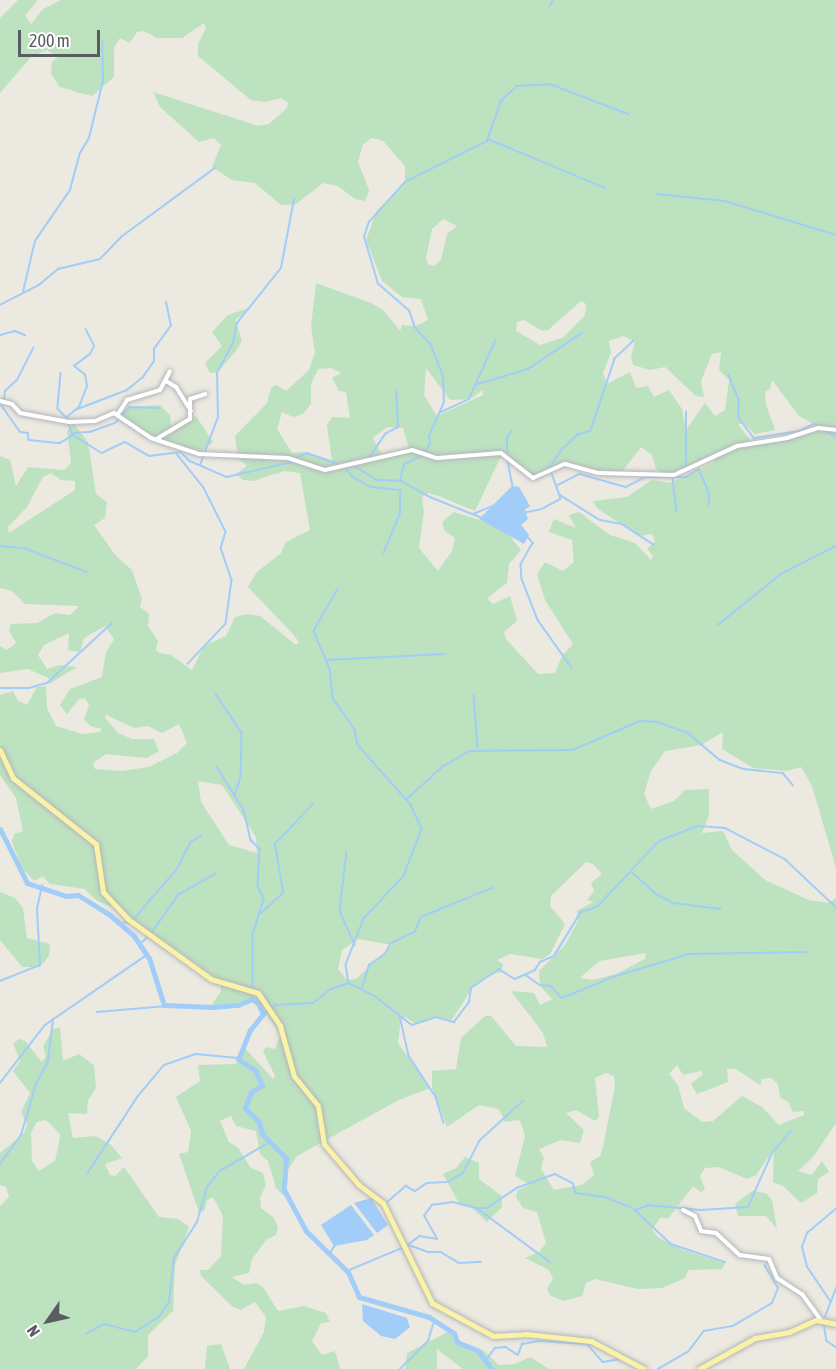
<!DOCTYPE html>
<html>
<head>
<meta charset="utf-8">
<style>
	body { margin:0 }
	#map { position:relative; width:836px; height:1369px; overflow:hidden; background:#ebe9e0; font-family:"Asap Condensed",sans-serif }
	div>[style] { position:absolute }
	.green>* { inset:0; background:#bde2c0 }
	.water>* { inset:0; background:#a2cdf9 }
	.stream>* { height:1.5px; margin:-0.75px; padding:0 0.75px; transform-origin:0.75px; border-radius:0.75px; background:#a2cdf9 }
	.river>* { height:5px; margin:-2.5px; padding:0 2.5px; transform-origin:2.5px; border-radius:2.5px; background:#a2cdf9 }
	.roads { filter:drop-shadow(0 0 2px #b3b6ba) drop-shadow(0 0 2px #b3b6ba) }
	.minor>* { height:4px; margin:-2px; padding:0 2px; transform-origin:2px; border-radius:2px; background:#fff }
	.major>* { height:5px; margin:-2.5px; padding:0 2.5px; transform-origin:2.5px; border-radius:2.5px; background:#faf2a6 }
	span { translate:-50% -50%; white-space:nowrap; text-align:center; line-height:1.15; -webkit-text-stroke:4.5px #fff; paint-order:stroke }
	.north { position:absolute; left:18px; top:1291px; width:60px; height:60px; -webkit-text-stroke:4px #fff; paint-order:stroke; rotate:236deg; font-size:16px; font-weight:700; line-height:24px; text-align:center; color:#595c60 }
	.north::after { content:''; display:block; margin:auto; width:21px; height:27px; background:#595c60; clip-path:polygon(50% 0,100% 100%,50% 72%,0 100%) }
	.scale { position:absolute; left:18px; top:30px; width:82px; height:27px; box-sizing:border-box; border:3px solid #595c60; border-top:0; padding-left:8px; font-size:18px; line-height:21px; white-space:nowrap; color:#595c60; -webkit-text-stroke:4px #fff; paint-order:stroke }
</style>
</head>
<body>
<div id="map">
	<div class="green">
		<i style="clip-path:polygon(evenodd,18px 0,38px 0,25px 15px,31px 24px,43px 9px,61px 0,836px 0,836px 868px,812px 786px,801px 767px,786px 771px,753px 768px,722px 749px,723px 732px,701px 745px,665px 751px,651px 771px,644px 794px,651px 809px,674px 801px,685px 790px,709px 789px,709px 815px,702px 833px,723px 831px,732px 850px,765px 880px,809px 900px,828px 903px,836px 898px,836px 1123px,813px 1157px,798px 1171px,812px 1175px,822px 1161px,829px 1172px,818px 1179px,817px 1193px,801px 1203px,783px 1186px,773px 1182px,774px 1149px,756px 1175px,747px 1179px,719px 1167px,705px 1168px,700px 1176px,705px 1189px,701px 1192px,693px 1186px,668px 1219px,661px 1217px,652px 1229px,658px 1237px,680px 1249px,725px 1263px,722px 1269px,688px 1270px,685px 1278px,662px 1288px,638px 1289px,595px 1279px,586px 1283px,582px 1296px,563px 1301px,550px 1295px,547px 1289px,553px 1278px,549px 1270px,525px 1258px,539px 1252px,546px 1243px,537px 1212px,523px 1208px,516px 1197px,518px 1190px,530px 1185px,515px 1176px,525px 1136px,521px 1123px,519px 1120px,505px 1122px,499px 1109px,479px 1105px,447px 1127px,432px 1088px,432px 1071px,456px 1069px,461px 1038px,485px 1016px,491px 1016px,516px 1046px,547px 1047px,543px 1033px,511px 991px,534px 993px,540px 1005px,552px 999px,540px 986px,539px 971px,565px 945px,578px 921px,577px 911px,593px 902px,587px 900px,594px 891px,591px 883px,602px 874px,593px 864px,586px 862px,551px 896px,550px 906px,565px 924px,550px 954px,542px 959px,510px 954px,497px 960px,503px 964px,501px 972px,487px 976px,473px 987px,451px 1021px,436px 1016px,416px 1024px,405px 1017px,401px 1019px,398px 1043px,430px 1088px,397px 1101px,297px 1156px,285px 1174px,284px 1196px,276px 1188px,268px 1161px,260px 1154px,256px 1131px,236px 1126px,231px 1116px,220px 1121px,229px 1142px,238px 1148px,251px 1168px,263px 1173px,266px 1185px,260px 1198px,261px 1208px,274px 1218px,278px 1228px,276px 1235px,266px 1240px,252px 1259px,249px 1273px,232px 1277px,244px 1285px,256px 1283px,263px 1287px,278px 1311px,304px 1306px,326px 1313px,330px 1322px,321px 1323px,312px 1341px,322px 1355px,335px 1351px,340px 1369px,244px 1369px,264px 1332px,266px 1317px,255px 1302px,240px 1310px,233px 1307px,201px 1276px,200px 1270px,208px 1270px,221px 1256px,223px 1216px,213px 1197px,207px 1200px,204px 1211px,199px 1212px,179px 1154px,188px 1152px,191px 1131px,176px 1097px,200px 1081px,198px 1065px,236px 1064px,244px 1047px,273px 1079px,275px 1076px,263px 1051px,266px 1047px,275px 1049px,281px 1034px,254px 998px,215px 1009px,212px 1005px,221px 991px,220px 981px,111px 904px,111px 907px,97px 901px,85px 889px,50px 884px,43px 876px,34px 881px,22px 868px,12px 842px,14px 834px,23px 831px,16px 798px,0 775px,0 695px,13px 691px,18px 701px,27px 705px,37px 687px,46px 686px,47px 708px,56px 726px,82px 734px,101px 732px,101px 728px,92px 727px,84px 720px,89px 705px,85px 698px,79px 699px,67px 714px,60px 705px,70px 689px,102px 677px,106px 652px,114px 639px,105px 626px,84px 638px,80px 652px,68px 650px,69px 633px,44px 645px,38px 655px,47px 669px,60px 665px,77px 667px,49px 684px,50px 679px,28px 669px,0 673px,0 646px,7px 650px,16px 643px,9px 630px,11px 624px,37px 623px,55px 613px,70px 615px,79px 606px,25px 604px,12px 591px,0 588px,0 456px,10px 460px,16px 486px,28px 467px,64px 470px,71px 463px,67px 431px,74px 424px,88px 442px,96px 494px,107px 502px,105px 518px,94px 525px,116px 556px,132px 570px,142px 599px,140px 607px,149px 614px,148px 626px,158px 641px,156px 650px,160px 653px,171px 655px,192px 670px,204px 646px,226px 636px,235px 617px,247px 614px,260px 616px,296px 645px,299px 642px,292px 633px,248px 587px,257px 572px,281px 553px,286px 542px,310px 530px,300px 473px,284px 471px,253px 481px,243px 480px,236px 474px,247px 466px,238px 458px,235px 436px,267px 403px,271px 388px,276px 385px,286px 391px,309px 370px,315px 352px,311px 326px,316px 283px,371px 303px,383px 310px,400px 331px,402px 325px,415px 326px,428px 320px,421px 299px,402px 297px,382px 281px,366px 240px,377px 210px,405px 184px,405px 166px,383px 141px,372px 138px,363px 144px,358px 162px,369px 190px,365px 201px,355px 199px,338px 186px,323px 183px,296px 204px,281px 205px,255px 183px,232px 180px,212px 167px,221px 145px,214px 138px,199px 142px,160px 107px,153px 92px,258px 126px,269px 124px,287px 108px,288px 103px,281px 98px,265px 102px,251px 100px,198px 56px,198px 44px,206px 28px,204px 23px,182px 38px,157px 38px,144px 31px,137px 32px,130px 43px,120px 38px,114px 48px,114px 77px,92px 96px,60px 87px,51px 74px,52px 62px,58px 57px,47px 50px,31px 57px,0 93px,0 18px,18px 0,443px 219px,457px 226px,447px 234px,441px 260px,434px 266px,428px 264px,426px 258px,432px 229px,443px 219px,18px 0,581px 301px,586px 304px,585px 315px,564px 337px,540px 345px,516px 331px,517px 322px,524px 320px,542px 331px,548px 330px,581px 301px,18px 0,623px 336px,635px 342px,631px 357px,633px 365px,650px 370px,665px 367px,696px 396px,704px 397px,701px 381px,712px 354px,721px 352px,719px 370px,729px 380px,725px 410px,715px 416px,705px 403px,686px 430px,682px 409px,669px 390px,654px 397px,648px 386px,636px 388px,630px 372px,607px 384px,603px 373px,611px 352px,609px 341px,623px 336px,18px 0,331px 368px,341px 373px,332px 378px,339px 391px,346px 392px,350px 418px,332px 417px,327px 425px,332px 462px,306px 452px,292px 453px,277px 429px,282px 412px,293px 417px,303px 414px,311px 404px,311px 384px,318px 369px,331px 368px,18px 0,426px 368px,450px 400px,470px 399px,483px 390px,483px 395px,437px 416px,424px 395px,426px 368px,18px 0,772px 380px,799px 416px,819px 427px,786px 440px,753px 444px,738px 424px,744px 424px,755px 434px,775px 430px,766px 404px,765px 392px,770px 389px,772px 380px,18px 0,387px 427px,403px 428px,409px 448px,381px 454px,373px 438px,387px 427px,18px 0,641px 447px,652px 455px,656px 469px,665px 475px,718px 455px,713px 463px,670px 483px,652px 480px,627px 497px,593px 501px,597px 508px,638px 536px,652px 534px,655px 541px,647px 549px,653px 556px,651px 560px,635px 543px,610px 535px,579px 512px,569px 515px,576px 528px,554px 519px,549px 532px,572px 540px,574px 562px,563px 571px,545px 562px,537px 574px,545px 600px,573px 644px,562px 656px,555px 673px,538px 674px,506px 639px,504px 632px,517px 621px,510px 596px,493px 604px,487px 598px,507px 583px,509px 564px,521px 550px,508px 534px,490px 523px,454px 512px,442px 522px,445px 531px,455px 538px,452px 551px,438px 571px,419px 548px,424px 512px,422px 497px,428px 493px,439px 496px,475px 511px,502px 454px,534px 481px,568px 465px,595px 474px,621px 473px,641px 447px,18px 0,51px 473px,61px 480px,75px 481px,75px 490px,9px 533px,8px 527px,27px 507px,43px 477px,51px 473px,18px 0,106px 715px,134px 728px,148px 726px,162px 733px,179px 724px,187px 743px,177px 753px,149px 767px,122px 771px,95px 769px,93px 763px,106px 754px,147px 758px,159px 751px,154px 739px,132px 739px,118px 733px,105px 718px,106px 715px,18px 0,198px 781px,222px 785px,256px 837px,257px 853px,229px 845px,201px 802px,198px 781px,18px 0,358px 939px,392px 945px,356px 979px,347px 980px,338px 969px,342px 950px,358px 939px,18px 0,646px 953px,645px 959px,616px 974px,593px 980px,580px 978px,599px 961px,646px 953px,18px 0,677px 1065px,683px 1075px,701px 1071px,703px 1074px,691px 1084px,697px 1094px,728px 1082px,727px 1069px,736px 1069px,760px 1085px,762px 1079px,771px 1078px,778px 1084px,780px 1097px,788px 1102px,793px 1112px,804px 1111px,804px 1115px,779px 1125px,762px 1107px,742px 1096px,713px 1121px,702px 1122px,684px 1108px,678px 1085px,669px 1074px,677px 1065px,18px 0,606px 1073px,614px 1076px,615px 1086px,603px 1147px,600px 1156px,590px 1162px,594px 1175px,582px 1185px,554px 1190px,541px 1169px,544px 1158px,539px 1149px,561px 1140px,580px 1143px,584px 1130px,566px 1113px,576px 1110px,595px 1121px,599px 1117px,595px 1078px,606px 1073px)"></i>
		<i style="clip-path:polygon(252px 307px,235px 320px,242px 340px,238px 348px,218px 372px,210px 373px,205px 363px,222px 346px,212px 332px,228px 315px)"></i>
		<i style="clip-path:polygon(160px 405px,170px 415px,171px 426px,196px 416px,213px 442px,202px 451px,191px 453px,165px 441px,147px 438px,120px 416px,132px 407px)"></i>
		<i style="clip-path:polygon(0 892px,15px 898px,23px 908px,27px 938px,50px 944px,49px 956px,40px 967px,22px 967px,0 940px)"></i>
		<i style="clip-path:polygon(evenodd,60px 1027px,63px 1061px,79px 1054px,94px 1065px,96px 1088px,88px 1100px,87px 1114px,68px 1113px,73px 1138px,95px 1136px,110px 1144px,122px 1158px,105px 1164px,110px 1175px,115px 1176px,124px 1167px,159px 1217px,178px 1219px,189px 1227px,175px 1265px,173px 1311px,148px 1335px,148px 1356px,136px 1369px,0 1369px,0 1206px,9px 1197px,6px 1187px,0 1185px,0 1153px,24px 1133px,27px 1124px,21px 1112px,30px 1093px,13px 1071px,20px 1061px,13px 1043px,20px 1039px,25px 1041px,42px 1062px,46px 1056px,43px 1046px,53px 1029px,60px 1027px,46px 1120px,60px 1134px,59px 1143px,55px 1161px,39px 1171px,32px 1161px,31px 1133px,37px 1122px,46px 1120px)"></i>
		<i style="clip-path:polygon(465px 1157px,479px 1163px,479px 1179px,502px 1196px,502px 1207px,487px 1222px,472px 1208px,460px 1205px,443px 1174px,456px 1168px)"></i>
		<i style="clip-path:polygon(752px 1191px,766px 1193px,772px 1200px,777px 1229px,766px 1216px,738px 1216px,735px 1204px)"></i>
		<i style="clip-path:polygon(448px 1332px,475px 1352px,482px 1349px,499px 1365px,515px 1364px,530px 1357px,549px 1369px,463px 1369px,437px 1349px,437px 1369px,405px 1369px,407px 1353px)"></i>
		<i style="clip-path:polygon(221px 1344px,230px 1369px,205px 1369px,207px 1346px)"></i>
	</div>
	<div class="water">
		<i style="clip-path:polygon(512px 486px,519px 487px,530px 506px,525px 510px,528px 519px,521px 525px,529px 535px,524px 544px,479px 519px)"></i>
		<i style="clip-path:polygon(371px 1198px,388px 1225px,377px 1233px,354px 1203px)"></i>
		<i style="clip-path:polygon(351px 1205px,374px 1235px,367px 1240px,334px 1246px,321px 1225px)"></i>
		<i style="clip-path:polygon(362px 1304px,407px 1318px,410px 1327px,395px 1339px,381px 1336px,363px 1321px)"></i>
	</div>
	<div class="stream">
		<i style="left:549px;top:7px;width:8px;rotate:-60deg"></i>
		<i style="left:488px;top:139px;width:127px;rotate:22.7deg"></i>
		<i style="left:656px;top:194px;width:69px;rotate:5.8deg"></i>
		<i style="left:725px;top:201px;width:116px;rotate:17deg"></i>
		<i style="left:23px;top:292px;width:52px;rotate:-76.8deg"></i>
		<i style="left:35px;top:241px;width:62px;rotate:-55.5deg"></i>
		<i style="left:70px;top:190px;width:38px;rotate:-75deg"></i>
		<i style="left:80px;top:153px;width:17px;rotate:-59deg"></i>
		<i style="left:89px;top:138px;width:59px;rotate:-76.2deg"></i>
		<i style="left:103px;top:81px;width:39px;rotate:-91deg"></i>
		<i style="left:0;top:305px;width:44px;rotate:-27.1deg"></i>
		<i style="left:39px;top:285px;width:25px;rotate:-40deg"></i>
		<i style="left:58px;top:269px;width:43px;rotate:-13.4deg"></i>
		<i style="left:100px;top:259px;width:30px;rotate:-46deg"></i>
		<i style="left:121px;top:237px;width:117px;rotate:-36.3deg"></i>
		<i style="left:0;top:335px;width:16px;rotate:-15deg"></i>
		<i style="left:15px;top:331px;width:11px;rotate:22deg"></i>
		<i style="left:634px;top:341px;width:26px;rotate:137deg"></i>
		<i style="left:615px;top:359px;width:76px;rotate:108.4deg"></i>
		<i style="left:591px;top:431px;width:14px;rotate:163deg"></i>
		<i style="left:578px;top:435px;width:22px;rotate:137deg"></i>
		<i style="left:562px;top:450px;width:22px;rotate:124deg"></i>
		<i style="left:550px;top:468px;width:29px;rotate:70deg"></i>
		<i style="left:560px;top:495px;width:47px;rotate:32deg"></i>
		<i style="left:600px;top:520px;width:22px;rotate:10deg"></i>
		<i style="left:622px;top:524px;width:38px;rotate:33deg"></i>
		<i style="left:61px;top:373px;width:36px;rotate:95deg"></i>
		<i style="left:58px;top:409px;width:13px;rotate:45deg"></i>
		<i style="left:67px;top:418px;width:18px;rotate:71deg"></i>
		<i style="left:73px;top:435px;width:34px;rotate:32deg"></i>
		<i style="left:102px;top:453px;width:25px;rotate:-26deg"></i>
		<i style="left:125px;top:442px;width:28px;rotate:30deg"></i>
		<i style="left:149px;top:456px;width:32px;rotate:-7deg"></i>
		<i style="left:181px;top:452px;width:13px;rotate:45deg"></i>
		<i style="left:190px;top:461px;width:40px;rotate:23.4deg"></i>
		<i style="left:227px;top:477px;width:67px;rotate:-13deg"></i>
		<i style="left:729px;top:375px;width:27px;rotate:68deg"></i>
		<i style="left:739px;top:400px;width:18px;rotate:90deg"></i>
		<i style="left:739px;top:418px;width:25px;rotate:53deg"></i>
		<i style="left:754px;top:438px;width:47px;rotate:-8.7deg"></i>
		<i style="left:800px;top:431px;width:16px;rotate:-27deg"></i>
		<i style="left:814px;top:424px;width:8px;rotate:23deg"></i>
		<i style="left:475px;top:385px;width:55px;rotate:-16.8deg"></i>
		<i style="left:528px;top:369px;width:65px;rotate:-33.7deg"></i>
		<i style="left:4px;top:400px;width:9px;rotate:-84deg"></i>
		<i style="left:5px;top:391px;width:16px;rotate:-43deg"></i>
		<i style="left:17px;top:380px;width:36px;rotate:-63deg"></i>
		<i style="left:0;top:403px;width:35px;rotate:55deg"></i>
		<i style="left:20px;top:432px;width:8px;rotate:7deg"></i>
		<i style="left:28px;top:433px;width:7px;rotate:82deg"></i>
		<i style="left:29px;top:440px;width:31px;rotate:6deg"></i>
		<i style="left:60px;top:443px;width:14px;rotate:-30deg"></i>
		<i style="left:75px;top:410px;width:56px;rotate:-21deg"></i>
		<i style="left:127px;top:390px;width:21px;rotate:-39deg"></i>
		<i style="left:143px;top:377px;width:19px;rotate:-55deg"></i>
		<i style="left:154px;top:361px;width:12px;rotate:-90deg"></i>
		<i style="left:154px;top:349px;width:29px;rotate:-54deg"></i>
		<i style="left:171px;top:326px;width:24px;rotate:-102deg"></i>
		<i style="left:439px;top:413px;width:33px;rotate:-25deg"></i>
		<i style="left:469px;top:399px;width:64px;rotate:-65.9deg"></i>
		<i style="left:67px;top:417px;width:16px;rotate:-40deg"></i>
		<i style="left:79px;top:407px;width:22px;rotate:-69deg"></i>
		<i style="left:87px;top:386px;width:11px;rotate:-100deg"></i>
		<i style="left:85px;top:375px;width:14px;rotate:-141deg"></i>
		<i style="left:74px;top:366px;width:20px;rotate:-37deg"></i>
		<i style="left:90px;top:354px;width:9px;rotate:-63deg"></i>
		<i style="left:94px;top:346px;width:18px;rotate:-117deg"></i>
		<i style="left:824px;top:430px;width:14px;rotate:30deg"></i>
		<i style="left:74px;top:433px;width:16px;rotate:-4deg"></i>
		<i style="left:90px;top:432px;width:27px;rotate:-20deg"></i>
		<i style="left:115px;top:423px;width:22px;rotate:-47deg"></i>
		<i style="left:130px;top:407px;width:29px;rotate:2deg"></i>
		<i style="left:177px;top:454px;width:43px;rotate:51.5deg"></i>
		<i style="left:204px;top:488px;width:49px;rotate:63.4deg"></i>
		<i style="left:226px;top:532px;width:17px;rotate:107deg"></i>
		<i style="left:221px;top:548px;width:34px;rotate:71deg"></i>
		<i style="left:232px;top:580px;width:44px;rotate:97.8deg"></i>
		<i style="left:226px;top:624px;width:55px;rotate:133.5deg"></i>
		<i style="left:507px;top:457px;width:19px;rotate:-90deg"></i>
		<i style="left:507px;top:438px;width:9px;rotate:-58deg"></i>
		<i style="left:295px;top:458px;width:13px;rotate:-23deg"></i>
		<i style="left:307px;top:453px;width:34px;rotate:19deg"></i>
		<i style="left:369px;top:458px;width:29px;rotate:-56deg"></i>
		<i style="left:385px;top:434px;width:15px;rotate:-28deg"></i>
		<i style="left:398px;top:427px;width:36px;rotate:-93deg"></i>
		<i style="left:508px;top:461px;width:25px;rotate:79deg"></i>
		<i style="left:200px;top:465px;width:51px;rotate:-69.4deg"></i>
		<i style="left:218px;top:417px;width:44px;rotate:-91.3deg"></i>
		<i style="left:217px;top:373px;width:34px;rotate:-62deg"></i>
		<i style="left:233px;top:343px;width:20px;rotate:-79deg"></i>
		<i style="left:237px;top:323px;width:70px;rotate:-51.3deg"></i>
		<i style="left:281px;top:268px;width:70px;rotate:-79.3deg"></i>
		<i style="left:353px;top:465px;width:28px;rotate:32deg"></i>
		<i style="left:377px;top:480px;width:24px;rotate:2deg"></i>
		<i style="left:401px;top:481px;width:33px;rotate:29deg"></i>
		<i style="left:430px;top:497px;width:54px;rotate:21.8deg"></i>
		<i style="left:344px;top:466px;width:14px;rotate:51deg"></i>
		<i style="left:353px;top:477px;width:21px;rotate:29deg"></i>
		<i style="left:371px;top:487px;width:30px;rotate:6deg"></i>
		<i style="left:401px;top:490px;width:25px;rotate:92deg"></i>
		<i style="left:400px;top:515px;width:41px;rotate:112.8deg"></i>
		<i style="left:686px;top:467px;width:55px;rotate:-90deg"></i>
		<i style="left:673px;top:479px;width:32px;rotate:83deg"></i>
		<i style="left:400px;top:481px;width:17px;rotate:-77deg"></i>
		<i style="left:404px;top:464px;width:20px;rotate:-24deg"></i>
		<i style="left:422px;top:456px;width:14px;rotate:-56deg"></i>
		<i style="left:430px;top:444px;width:8px;rotate:-97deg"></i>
		<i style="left:429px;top:436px;width:36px;rotate:-66deg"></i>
		<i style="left:444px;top:403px;width:27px;rotate:-92deg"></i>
		<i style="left:443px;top:376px;width:35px;rotate:-112deg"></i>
		<i style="left:430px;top:344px;width:22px;rotate:-133deg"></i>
		<i style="left:415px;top:328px;width:18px;rotate:-109deg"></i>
		<i style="left:409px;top:311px;width:41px;rotate:-138.9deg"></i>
		<i style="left:378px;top:284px;width:49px;rotate:-106.6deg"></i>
		<i style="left:364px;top:237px;width:16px;rotate:-72deg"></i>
		<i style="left:369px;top:222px;width:54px;rotate:-48deg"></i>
		<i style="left:405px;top:182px;width:92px;rotate:-26.6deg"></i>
		<i style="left:487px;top:141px;width:42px;rotate:-70.7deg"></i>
		<i style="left:501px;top:101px;width:22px;rotate:-43deg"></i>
		<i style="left:517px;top:86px;width:33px;rotate:-3deg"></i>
		<i style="left:550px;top:84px;width:84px;rotate:21deg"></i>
		<i style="left:558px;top:485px;width:25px;rotate:-27deg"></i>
		<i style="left:580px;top:474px;width:48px;rotate:15.8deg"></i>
		<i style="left:626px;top:487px;width:22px;rotate:-27deg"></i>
		<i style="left:646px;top:477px;width:40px"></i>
		<i style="left:686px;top:477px;width:15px;rotate:-32deg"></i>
		<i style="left:699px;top:469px;width:28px;rotate:67deg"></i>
		<i style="left:710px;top:495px;width:10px;rotate:96deg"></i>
		<i style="left:523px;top:513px;width:19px;rotate:-12deg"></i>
		<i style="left:542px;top:509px;width:21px;rotate:-29deg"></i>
		<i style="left:560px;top:499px;width:4px;rotate:-90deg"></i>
		<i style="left:473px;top:514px;width:22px;rotate:-22deg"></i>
		<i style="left:528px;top:537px;width:8px;rotate:50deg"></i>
		<i style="left:533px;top:543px;width:25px;rotate:119deg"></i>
		<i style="left:521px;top:565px;width:14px;rotate:86deg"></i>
		<i style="left:522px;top:579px;width:44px;rotate:68.7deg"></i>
		<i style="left:538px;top:620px;width:59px;rotate:54.7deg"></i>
		<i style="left:0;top:546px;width:27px;rotate:6deg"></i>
		<i style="left:27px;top:549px;width:64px;rotate:21deg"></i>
		<i style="left:338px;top:589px;width:48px;rotate:119.7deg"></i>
		<i style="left:314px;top:631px;width:41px;rotate:67.2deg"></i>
		<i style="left:330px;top:669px;width:29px;rotate:84deg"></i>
		<i style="left:333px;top:698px;width:39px;rotate:55deg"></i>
		<i style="left:355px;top:730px;width:15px;rotate:79deg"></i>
		<i style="left:358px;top:745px;width:80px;rotate:48.5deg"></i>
		<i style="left:411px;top:805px;width:26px;rotate:65deg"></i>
		<i style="left:422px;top:829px;width:50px;rotate:111deg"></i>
		<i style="left:404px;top:876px;width:59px;rotate:132.9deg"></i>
		<i style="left:364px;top:919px;width:49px;rotate:111.4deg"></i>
		<i style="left:346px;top:965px;width:18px;rotate:81deg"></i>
		<i style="left:718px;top:625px;width:81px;rotate:-39deg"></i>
		<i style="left:781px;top:574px;width:62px;rotate:-27deg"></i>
		<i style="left:327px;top:660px;width:117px;rotate:-2.9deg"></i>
		<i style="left:0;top:688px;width:29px"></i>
		<i style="left:29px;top:688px;width:19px;rotate:-16deg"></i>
		<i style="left:47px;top:683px;width:88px;rotate:-42.7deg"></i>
		<i style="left:216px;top:694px;width:47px;rotate:56.3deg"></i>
		<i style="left:242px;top:733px;width:44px;rotate:91.3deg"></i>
		<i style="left:241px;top:777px;width:20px;rotate:108deg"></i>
		<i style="left:474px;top:695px;width:53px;rotate:85.7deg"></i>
		<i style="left:217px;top:767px;width:51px;rotate:57.9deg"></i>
		<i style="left:244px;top:810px;width:31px;rotate:77deg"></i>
		<i style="left:251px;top:840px;width:13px;rotate:45deg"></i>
		<i style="left:260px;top:849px;width:37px;rotate:93deg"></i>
		<i style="left:258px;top:886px;width:14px;rotate:65deg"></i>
		<i style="left:264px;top:899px;width:38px;rotate:107deg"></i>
		<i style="left:253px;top:935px;width:55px;rotate:90deg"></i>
		<i style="left:407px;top:799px;width:47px;rotate:-42.4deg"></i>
		<i style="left:442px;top:767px;width:32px;rotate:-30deg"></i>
		<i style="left:470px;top:751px;width:103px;rotate:-0.6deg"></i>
		<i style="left:573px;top:750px;width:73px;rotate:-23.4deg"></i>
		<i style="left:640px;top:721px;width:18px;rotate:3deg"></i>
		<i style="left:658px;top:722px;width:32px;rotate:20deg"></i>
		<i style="left:688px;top:733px;width:42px;rotate:40.2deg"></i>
		<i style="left:720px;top:760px;width:26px;rotate:21deg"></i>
		<i style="left:744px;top:769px;width:39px;rotate:6deg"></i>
		<i style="left:783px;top:773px;width:16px;rotate:50deg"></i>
		<i style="left:347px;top:852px;width:59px;rotate:96.8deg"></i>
		<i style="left:340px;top:911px;width:37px;rotate:66deg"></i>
		<i style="left:633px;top:873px;width:31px;rotate:42deg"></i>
		<i style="left:656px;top:894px;width:20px;rotate:27deg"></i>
		<i style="left:674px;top:903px;width:47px;rotate:7.3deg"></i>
		<i style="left:261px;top:913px;width:30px;rotate:-42deg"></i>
		<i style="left:283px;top:893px;width:50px;rotate:-99.3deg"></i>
		<i style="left:275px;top:844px;width:55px;rotate:-46.5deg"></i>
		<i style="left:133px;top:920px;width:67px;rotate:-49.2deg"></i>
		<i style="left:177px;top:869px;width:29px;rotate:-63deg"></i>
		<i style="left:190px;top:843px;width:14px;rotate:-34deg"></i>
		<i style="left:118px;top:923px;width:11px;rotate:-5deg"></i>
		<i style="left:152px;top:932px;width:45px;rotate:-54.9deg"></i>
		<i style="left:178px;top:895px;width:43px;rotate:-29.6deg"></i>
		<i style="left:140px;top:944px;width:12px;rotate:-42deg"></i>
		<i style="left:526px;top:975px;width:17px;rotate:36deg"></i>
		<i style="left:540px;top:985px;width:11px;rotate:5deg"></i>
		<i style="left:551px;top:986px;width:16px;rotate:47deg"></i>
		<i style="left:562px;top:998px;width:55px;rotate:-22.4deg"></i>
		<i style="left:613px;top:977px;width:79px;rotate:-16.8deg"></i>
		<i style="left:689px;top:954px;width:117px;rotate:-1deg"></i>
		<i style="left:0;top:981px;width:43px;rotate:-21.8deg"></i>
		<i style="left:40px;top:965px;width:56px;rotate:-93.1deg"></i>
		<i style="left:37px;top:909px;width:24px;rotate:-78deg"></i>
		<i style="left:362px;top:988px;width:24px;rotate:-73deg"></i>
		<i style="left:369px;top:965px;width:19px;rotate:-35deg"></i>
		<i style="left:385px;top:954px;width:11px;rotate:-63deg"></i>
		<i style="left:390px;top:944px;width:28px;rotate:-27deg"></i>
		<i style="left:415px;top:931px;width:15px;rotate:-67deg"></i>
		<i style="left:421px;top:917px;width:77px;rotate:-22.2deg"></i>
		<i style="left:97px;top:1012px;width:70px;rotate:-4.9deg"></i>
		<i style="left:263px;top:1014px;width:16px;rotate:-35deg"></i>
		<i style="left:276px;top:1005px;width:37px;rotate:-3deg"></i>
		<i style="left:313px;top:1003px;width:23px;rotate:-38deg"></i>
		<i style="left:331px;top:989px;width:19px;rotate:-18deg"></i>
		<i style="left:349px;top:983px;width:29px;rotate:27deg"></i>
		<i style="left:375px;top:996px;width:47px;rotate:38.1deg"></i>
		<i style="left:412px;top:1025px;width:25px;rotate:-18deg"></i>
		<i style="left:436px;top:1017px;width:19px;rotate:16deg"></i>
		<i style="left:454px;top:1022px;width:25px;rotate:-53deg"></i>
		<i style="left:469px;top:1002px;width:14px;rotate:-82deg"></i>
		<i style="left:471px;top:988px;width:34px;rotate:-34deg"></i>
		<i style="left:499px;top:969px;width:19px;rotate:32deg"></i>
		<i style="left:515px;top:979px;width:22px;rotate:-24deg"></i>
		<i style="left:535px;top:970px;width:9px;rotate:-58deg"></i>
		<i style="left:540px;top:962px;width:15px;rotate:-23deg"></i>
		<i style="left:554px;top:956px;width:52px;rotate:-58.5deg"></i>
		<i style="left:581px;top:912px;width:18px;rotate:-19deg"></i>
		<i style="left:598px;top:906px;width:89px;rotate:-46.8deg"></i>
		<i style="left:659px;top:841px;width:42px;rotate:-21deg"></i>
		<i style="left:698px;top:826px;width:27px;rotate:4deg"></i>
		<i style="left:725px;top:828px;width:68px;rotate:27.3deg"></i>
		<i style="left:785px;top:859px;width:70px;rotate:43.3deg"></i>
		<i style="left:400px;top:1016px;width:41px;rotate:77.3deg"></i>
		<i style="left:409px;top:1056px;width:49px;rotate:56.6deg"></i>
		<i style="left:436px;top:1097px;width:27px;rotate:73deg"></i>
		<i style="left:0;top:1083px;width:73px;rotate:-52.2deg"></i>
		<i style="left:45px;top:1025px;width:124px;rotate:-34.5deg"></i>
		<i style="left:0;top:1164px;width:36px;rotate:-54deg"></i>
		<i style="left:21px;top:1135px;width:53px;rotate:-73.6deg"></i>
		<i style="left:36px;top:1084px;width:26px;rotate:-62deg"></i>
		<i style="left:48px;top:1061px;width:42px;rotate:-83.2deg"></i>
		<i style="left:87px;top:1174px;width:93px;rotate:-56.8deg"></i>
		<i style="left:138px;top:1096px;width:40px;rotate:-50deg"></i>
		<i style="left:164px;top:1065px;width:34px;rotate:-19deg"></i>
		<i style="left:196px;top:1054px;width:42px;rotate:5.4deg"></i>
		<i style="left:385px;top:1204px;width:28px;rotate:-41deg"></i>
		<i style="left:406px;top:1186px;width:10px;rotate:29deg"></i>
		<i style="left:415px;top:1191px;width:14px;rotate:-34deg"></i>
		<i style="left:427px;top:1183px;width:21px;rotate:-3deg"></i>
		<i style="left:448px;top:1182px;width:17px;rotate:-31deg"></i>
		<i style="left:463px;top:1173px;width:36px;rotate:-63deg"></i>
		<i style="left:479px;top:1141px;width:59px;rotate:-42.3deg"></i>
		<i style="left:477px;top:1208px;width:10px"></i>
		<i style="left:487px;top:1208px;width:36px;rotate:-34deg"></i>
		<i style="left:517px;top:1188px;width:40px;rotate:-20.2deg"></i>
		<i style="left:555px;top:1174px;width:20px;rotate:27deg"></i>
		<i style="left:573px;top:1183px;width:10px;rotate:73deg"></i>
		<i style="left:576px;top:1193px;width:30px;rotate:8deg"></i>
		<i style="left:606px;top:1197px;width:30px;rotate:23deg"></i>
		<i style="left:634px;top:1209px;width:51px;rotate:43.4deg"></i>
		<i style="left:671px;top:1244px;width:57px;rotate:18.4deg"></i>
		<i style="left:636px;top:1210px;width:14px;rotate:-21deg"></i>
		<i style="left:649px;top:1205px;width:52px;rotate:5.5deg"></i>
		<i style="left:701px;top:1210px;width:47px;rotate:-3.7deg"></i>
		<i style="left:748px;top:1207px;width:59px;rotate:-66deg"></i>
		<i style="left:772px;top:1153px;width:29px;rotate:-49deg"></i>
		<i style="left:409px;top:1245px;width:20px;rotate:20deg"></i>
		<i style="left:428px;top:1252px;width:13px"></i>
		<i style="left:441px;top:1252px;width:21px;rotate:31deg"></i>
		<i style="left:459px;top:1263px;width:22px;rotate:-3deg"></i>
		<i style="left:406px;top:1246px;width:17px;rotate:-36deg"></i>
		<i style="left:420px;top:1236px;width:17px;rotate:10deg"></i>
		<i style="left:437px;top:1239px;width:26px;rotate:-119deg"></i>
		<i style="left:424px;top:1216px;width:14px;rotate:-54deg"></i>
		<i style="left:432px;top:1205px;width:21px;rotate:-8deg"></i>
		<i style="left:453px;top:1202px;width:25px;rotate:14deg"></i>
		<i style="left:477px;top:1208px;width:91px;rotate:36.5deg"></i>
		<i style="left:329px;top:1255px;width:12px;rotate:-59deg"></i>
		<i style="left:347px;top:1271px;width:60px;rotate:-22.7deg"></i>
		<i style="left:830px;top:1301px;width:41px;rotate:-124.1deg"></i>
		<i style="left:807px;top:1267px;width:21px;rotate:-104deg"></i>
		<i style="left:802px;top:1247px;width:15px;rotate:-70deg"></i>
		<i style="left:807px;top:1233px;width:38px;rotate:-40deg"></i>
		<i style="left:825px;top:1317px;width:31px;rotate:-69deg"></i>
		<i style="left:824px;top:1323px;width:18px;rotate:81deg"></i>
		<i style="left:827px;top:1341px;width:11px;rotate:34deg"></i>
		<i style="left:86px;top:1334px;width:21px;rotate:-29deg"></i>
		<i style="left:104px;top:1324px;width:32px;rotate:14deg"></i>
		<i style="left:135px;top:1332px;width:28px;rotate:-32deg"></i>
		<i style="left:159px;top:1317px;width:18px;rotate:-56deg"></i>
		<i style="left:169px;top:1302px;width:44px;rotate:-83.5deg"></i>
		<i style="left:174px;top:1258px;width:43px;rotate:-57.4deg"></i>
		<i style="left:197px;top:1222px;width:36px;rotate:-74deg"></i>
		<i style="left:207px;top:1187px;width:21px;rotate:-51deg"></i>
		<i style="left:220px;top:1171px;width:58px;rotate:-30.1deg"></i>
		<i style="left:486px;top:1360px;width:15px;rotate:-53deg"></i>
		<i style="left:495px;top:1348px;width:11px;rotate:-5deg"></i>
		<i style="left:506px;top:1347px;width:14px;rotate:34deg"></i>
		<i style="left:518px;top:1355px;width:12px;rotate:-70deg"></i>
		<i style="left:522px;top:1344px;width:17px;rotate:-10deg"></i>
		<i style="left:539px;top:1341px;width:48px;rotate:3.6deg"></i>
		<i style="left:587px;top:1344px;width:24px;rotate:48deg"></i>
		<i style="left:603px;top:1362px;width:18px;rotate:-9deg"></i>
		<i style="left:400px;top:1369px;width:40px;rotate:-45deg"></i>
		<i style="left:428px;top:1341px;width:21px;rotate:-73deg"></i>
		<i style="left:658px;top:1369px;width:34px;rotate:-30deg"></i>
		<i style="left:688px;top:1352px;width:26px;rotate:-53deg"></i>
		<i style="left:704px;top:1331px;width:29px;rotate:-10deg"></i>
		<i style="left:733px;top:1326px;width:45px;rotate:-30.5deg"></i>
		<i style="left:772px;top:1303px;width:16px;rotate:-68deg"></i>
		<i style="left:778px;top:1288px;width:26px;rotate:-121deg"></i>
	</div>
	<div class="river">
		<i style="left:0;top:829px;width:60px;rotate:63.4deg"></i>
		<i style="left:27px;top:883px;width:41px;rotate:18.4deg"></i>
		<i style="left:66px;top:896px;width:12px;rotate:-5deg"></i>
		<i style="left:78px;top:895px;width:39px;rotate:32deg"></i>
		<i style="left:111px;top:916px;width:30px;rotate:41deg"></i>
		<i style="left:134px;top:936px;width:27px;rotate:56deg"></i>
		<i style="left:149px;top:958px;width:49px;rotate:72.3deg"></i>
		<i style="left:164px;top:1005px;width:49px;rotate:2.3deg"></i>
		<i style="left:213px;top:1007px;width:25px;rotate:-5deg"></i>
		<i style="left:238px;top:1005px;width:15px;rotate:-23deg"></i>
		<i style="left:252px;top:999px;width:7px;rotate:34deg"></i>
		<i style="left:258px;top:1003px;width:12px;rotate:66deg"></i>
		<i style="left:263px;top:1014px;width:21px;rotate:129deg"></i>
		<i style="left:250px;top:1030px;width:31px;rotate:112deg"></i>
		<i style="left:238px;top:1059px;width:20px;rotate:33deg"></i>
		<i style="left:255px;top:1070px;width:17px;rotate:65deg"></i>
		<i style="left:262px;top:1085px;width:13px;rotate:148deg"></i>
		<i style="left:251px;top:1092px;width:17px;rotate:111deg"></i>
		<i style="left:245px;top:1108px;width:20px;rotate:45deg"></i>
		<i style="left:259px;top:1122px;width:12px;rotate:76deg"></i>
		<i style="left:262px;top:1134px;width:34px;rotate:45deg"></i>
		<i style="left:286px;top:1158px;width:32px;rotate:94deg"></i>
		<i style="left:284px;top:1190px;width:47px;rotate:61.8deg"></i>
		<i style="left:306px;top:1231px;width:59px;rotate:44.3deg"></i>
		<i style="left:348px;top:1272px;width:27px;rotate:66deg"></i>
		<i style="left:359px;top:1297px;width:73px;rotate:15.9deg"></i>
		<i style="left:429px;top:1317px;width:30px;rotate:33deg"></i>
		<i style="left:454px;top:1333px;width:9px;rotate:72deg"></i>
		<i style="left:457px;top:1342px;width:22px;rotate:22deg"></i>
		<i style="left:477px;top:1350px;width:24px;rotate:52deg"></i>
	</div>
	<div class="roads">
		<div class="minor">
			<i style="left:166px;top:381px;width:12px;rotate:31deg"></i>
			<i style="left:176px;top:387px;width:28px;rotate:58deg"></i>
			<i style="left:0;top:401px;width:12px;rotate:14deg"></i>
			<i style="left:12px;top:404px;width:12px;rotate:48deg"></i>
			<i style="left:20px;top:413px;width:50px;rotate:10.4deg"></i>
			<i style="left:69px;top:422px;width:26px;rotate:-2deg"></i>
			<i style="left:95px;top:421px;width:21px;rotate:-23deg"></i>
			<i style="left:114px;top:413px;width:45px;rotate:34deg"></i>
			<i style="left:151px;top:438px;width:51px;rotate:18.4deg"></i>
			<i style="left:199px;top:454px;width:89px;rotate:2.6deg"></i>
			<i style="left:288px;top:458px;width:39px;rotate:18deg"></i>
			<i style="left:325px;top:470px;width:89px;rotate:-12.9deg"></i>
			<i style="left:412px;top:450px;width:26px;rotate:18deg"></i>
			<i style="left:437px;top:458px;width:64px;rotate:-4.5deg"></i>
			<i style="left:501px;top:453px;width:41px;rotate:38deg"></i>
			<i style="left:533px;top:478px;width:35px;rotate:-24deg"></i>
			<i style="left:565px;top:464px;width:35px;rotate:15deg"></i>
			<i style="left:599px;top:473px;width:75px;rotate:1.5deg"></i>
			<i style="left:674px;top:475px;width:69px;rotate:-24.7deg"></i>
			<i style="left:737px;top:446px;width:51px;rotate:-9.1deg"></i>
			<i style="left:787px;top:438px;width:33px;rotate:-18deg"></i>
			<i style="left:818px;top:428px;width:18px;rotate:6deg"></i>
			<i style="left:118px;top:414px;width:17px;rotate:-57deg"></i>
			<i style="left:127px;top:400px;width:34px;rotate:-17deg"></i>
			<i style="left:160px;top:390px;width:21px;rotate:-62deg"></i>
			<i style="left:158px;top:438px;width:37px;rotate:-31deg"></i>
			<i style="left:190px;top:419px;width:20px;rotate:-90deg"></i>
			<i style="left:190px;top:399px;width:16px;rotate:-18deg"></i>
			<i style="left:683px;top:1210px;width:13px;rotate:27deg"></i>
			<i style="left:695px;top:1216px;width:16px;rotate:68deg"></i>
			<i style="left:701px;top:1231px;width:15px;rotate:8deg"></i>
			<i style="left:716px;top:1233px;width:33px;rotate:43deg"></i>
			<i style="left:740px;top:1255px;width:29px;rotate:8deg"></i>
			<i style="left:769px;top:1259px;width:21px;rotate:67deg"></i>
			<i style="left:777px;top:1278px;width:30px;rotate:33deg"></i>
			<i style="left:802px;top:1294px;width:31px;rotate:54deg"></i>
		</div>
		<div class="major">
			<i style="left:0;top:750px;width:31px;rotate:65deg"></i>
			<i style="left:13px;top:778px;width:106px;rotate:38.5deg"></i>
			<i style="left:96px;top:844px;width:49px;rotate:81.7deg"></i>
			<i style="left:103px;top:892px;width:37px;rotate:47deg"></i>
			<i style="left:128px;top:919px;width:102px;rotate:35.9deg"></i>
			<i style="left:211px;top:979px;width:49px;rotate:16.6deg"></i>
			<i style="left:258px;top:993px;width:40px;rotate:56deg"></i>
			<i style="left:280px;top:1026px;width:52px;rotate:74.4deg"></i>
			<i style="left:294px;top:1076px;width:38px;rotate:51deg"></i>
			<i style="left:318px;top:1106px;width:38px;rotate:81deg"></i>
			<i style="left:324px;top:1144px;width:54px;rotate:49.5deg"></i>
			<i style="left:359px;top:1185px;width:30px;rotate:37deg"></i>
			<i style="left:383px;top:1203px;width:111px;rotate:63.9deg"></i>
			<i style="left:432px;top:1303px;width:69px;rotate:28.4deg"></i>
			<i style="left:493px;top:1336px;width:33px;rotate:-3deg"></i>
			<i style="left:526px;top:1334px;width:65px;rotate:6.1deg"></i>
			<i style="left:591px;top:1341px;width:60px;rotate:27.8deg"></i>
			<i style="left:699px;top:1369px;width:64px;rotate:-29deg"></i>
			<i style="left:755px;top:1338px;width:35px;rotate:-10deg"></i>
			<i style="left:789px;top:1332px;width:30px;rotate:-24deg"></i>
			<i style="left:816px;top:1320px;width:20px;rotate:11deg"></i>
		</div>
	</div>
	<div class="north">N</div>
	<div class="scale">200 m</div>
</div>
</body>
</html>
